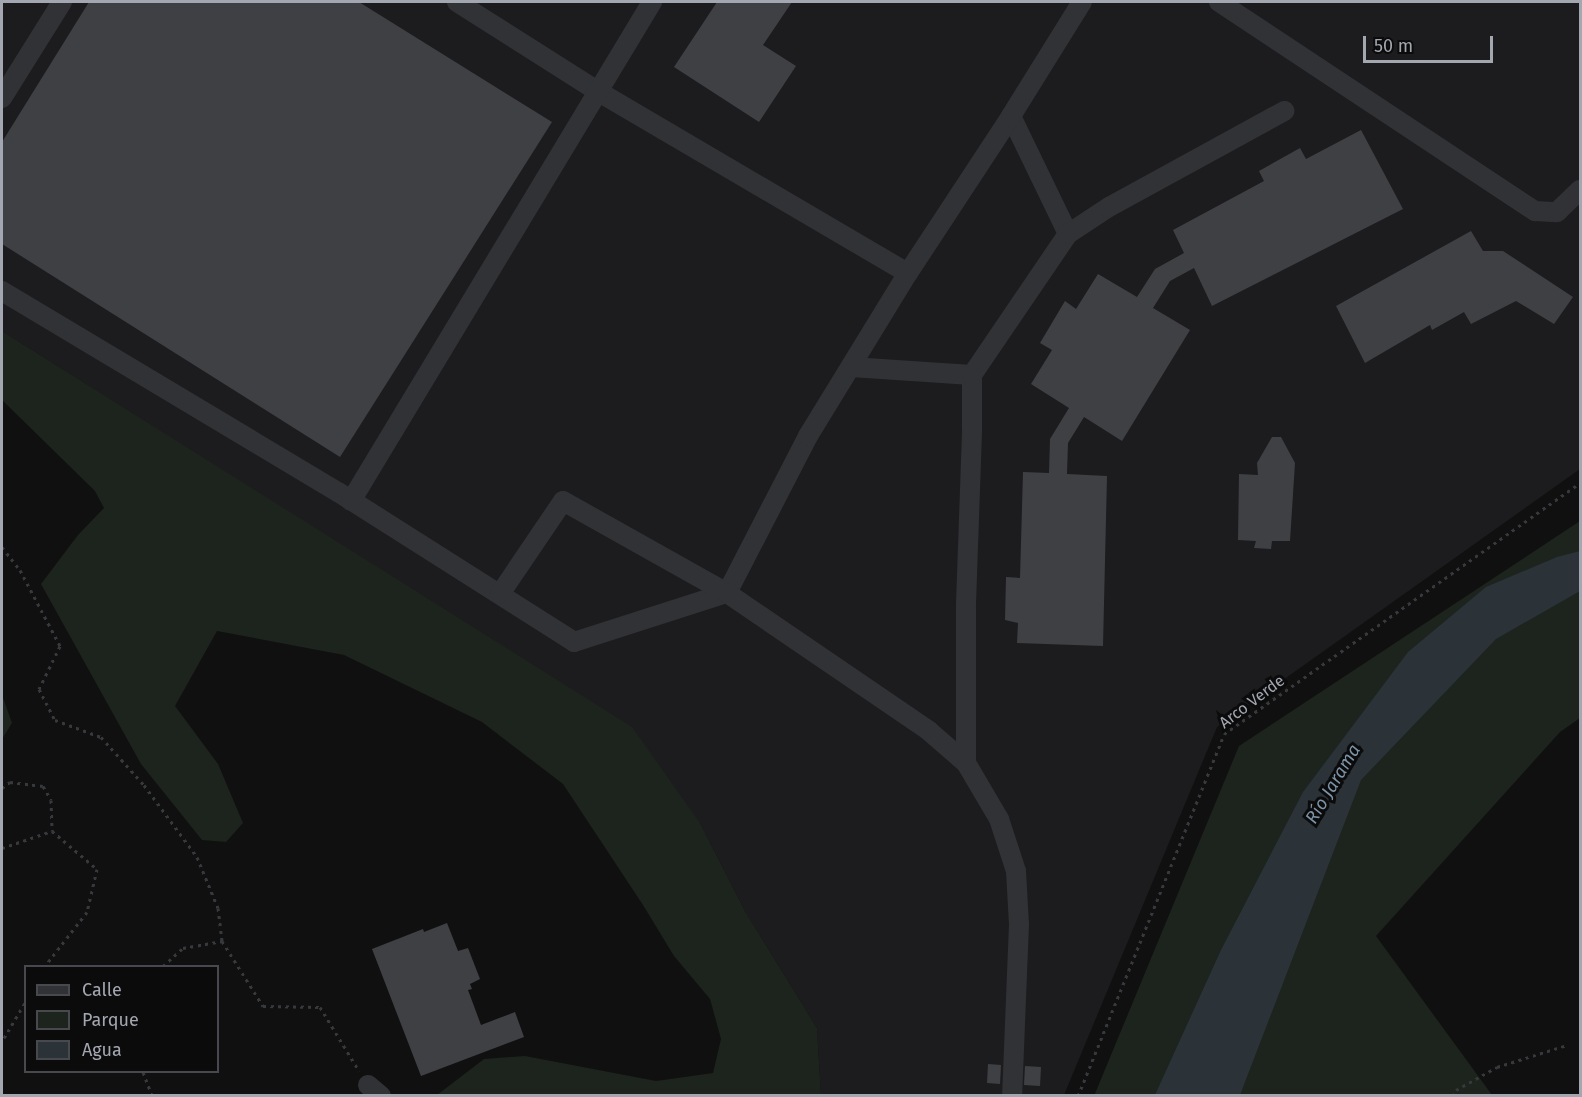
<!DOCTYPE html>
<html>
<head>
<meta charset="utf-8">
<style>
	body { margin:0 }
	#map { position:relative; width:1582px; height:1097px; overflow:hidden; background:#101011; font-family:"Fira Sans",sans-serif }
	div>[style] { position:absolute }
	.built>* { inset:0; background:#1c1c1e }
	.green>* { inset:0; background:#1d231d }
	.water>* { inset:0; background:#2b3238 }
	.stream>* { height:5px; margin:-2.5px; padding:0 2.5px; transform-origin:2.5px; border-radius:2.5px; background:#2b3238 }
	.building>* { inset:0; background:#3f4044 }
	.path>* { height:3px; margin-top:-1.5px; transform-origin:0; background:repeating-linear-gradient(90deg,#37393c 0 3px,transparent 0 7.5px) }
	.minor>* { height:20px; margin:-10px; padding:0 10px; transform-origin:10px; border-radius:10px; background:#313235 }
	span { translate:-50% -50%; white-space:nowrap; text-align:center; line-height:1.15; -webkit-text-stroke:6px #0b0b0c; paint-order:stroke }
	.street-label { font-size:16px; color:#a3a7b0 }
	.water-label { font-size:18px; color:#7d94a8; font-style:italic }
	.frame { position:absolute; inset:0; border:3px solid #a3a7b0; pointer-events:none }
	.legend { position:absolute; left:24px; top:965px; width:195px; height:108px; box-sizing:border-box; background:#0b0b0c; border:2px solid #48494e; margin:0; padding:8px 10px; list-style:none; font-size:18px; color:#a3a7b0 }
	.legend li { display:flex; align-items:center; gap:12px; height:30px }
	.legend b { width:30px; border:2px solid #48494e }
	.scale { position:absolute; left:1363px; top:36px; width:130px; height:27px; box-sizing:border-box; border:3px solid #a3a7b0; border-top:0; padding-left:8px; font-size:18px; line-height:21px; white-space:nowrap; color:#a3a7b0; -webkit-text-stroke:4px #0b0b0c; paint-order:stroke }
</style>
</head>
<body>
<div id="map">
	<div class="built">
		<i style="clip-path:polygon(2px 2px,1580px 2px,1580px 469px,1217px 727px,1064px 1095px,821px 1095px,817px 1028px,745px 911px,700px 823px,523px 660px,2px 331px)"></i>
	</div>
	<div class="green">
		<i style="clip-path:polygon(2px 331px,632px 727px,700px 823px,745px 911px,817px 1028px,821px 1095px,437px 1095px,484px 1059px,525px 1056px,656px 1081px,713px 1073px,721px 1039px,710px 999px,674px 956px,643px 905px,563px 784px,482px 722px,344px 655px,217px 631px,175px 706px,218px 764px,243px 823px,226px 842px,202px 840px,141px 764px,41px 584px,78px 535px,104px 508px,95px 491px,2px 400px)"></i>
		<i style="clip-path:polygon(1580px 521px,1580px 718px,1560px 732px,1376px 936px,1492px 1095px,1094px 1096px,1239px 746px)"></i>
		<i style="clip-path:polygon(2px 695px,12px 723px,2px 739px)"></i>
	</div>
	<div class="water">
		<i style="clip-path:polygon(1580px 551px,1580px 591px,1496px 639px,1361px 780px,1240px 1095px,1155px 1095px,1221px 950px,1303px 792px,1408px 652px,1486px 587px,1557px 557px)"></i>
	</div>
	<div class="stream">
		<i style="left:504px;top:1096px;width:6px"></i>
	</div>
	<div class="building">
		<i style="clip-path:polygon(89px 2px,359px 2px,552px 122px,340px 457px,2px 244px,2px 142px)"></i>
		<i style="clip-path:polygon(717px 2px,792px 2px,763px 45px,796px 66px,759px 122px,674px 67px)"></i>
		<i style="clip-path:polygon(1361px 130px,1403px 209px,1212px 306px,1194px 268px,1170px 281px,1153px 308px,1190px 330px,1122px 441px,1084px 417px,1068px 443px,1067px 474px,1107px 476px,1103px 646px,1017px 643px,1018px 623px,1005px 620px,1006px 577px,1020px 578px,1023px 472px,1049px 473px,1050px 439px,1069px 408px,1031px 384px,1052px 350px,1040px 343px,1065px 301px,1076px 309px,1098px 274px,1137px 297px,1155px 269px,1184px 253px,1173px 230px,1264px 181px,1259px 171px,1300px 148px,1306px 159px)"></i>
		<i style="clip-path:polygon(1471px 231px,1483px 251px,1503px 251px,1573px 297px,1554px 324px,1516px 301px,1471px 324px,1464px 312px,1432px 330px,1430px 325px,1365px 363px,1336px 306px)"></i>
		<i style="clip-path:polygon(1272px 437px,1281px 437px,1295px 463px,1290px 541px,1272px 541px,1271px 549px,1254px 548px,1256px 541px,1238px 540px,1239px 474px,1258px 475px,1257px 463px)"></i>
		<i style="clip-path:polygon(447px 923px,458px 951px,468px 948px,480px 979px,470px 984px,472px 989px,468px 990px,481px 1025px,515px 1012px,524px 1037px,421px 1076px,372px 949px,423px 929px,424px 932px)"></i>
		<i style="clip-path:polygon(988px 1064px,1001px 1065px,1000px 1084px,987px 1083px)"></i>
		<i style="clip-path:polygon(1025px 1066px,1041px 1067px,1040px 1086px,1024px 1085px)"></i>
	</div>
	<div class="path">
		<i style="left:2px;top:547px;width:29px;rotate:52deg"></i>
		<i style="left:20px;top:570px;width:86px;rotate:62.2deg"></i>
		<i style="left:60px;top:646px;width:48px;rotate:116deg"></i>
		<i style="left:39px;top:689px;width:35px;rotate:63deg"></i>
		<i style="left:55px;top:720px;width:49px;rotate:20.3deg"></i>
		<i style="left:101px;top:737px;width:64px;rotate:48.1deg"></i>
		<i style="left:144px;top:785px;width:89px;rotate:53.6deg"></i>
		<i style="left:197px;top:857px;width:55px;rotate:67.6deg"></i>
		<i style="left:218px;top:908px;width:33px;rotate:83deg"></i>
		<i style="left:222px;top:941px;width:77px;rotate:57.8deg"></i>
		<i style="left:263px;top:1006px;width:57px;rotate:1deg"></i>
		<i style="left:320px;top:1007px;width:75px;rotate:58.6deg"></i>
		<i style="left:2px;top:788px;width:10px;rotate:-37deg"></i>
		<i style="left:10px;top:782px;width:33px;rotate:7deg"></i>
		<i style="left:43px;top:786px;width:16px;rotate:60deg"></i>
		<i style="left:51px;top:800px;width:31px;rotate:88deg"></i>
		<i style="left:2px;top:848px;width:53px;rotate:-18.8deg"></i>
		<i style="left:52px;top:831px;width:59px;rotate:40.2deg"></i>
		<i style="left:97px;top:869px;width:44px;rotate:103.1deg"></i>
		<i style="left:87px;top:912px;width:68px;rotate:127.9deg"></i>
		<i style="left:163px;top:966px;width:27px;rotate:-42deg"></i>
		<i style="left:183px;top:948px;width:40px;rotate:-10deg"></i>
		<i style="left:4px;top:1038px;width:43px;rotate:-59.3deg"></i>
		<i style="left:143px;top:1072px;width:26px;rotate:69deg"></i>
		<i style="left:1078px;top:1096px;width:390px;rotate:-68deg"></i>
		<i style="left:1224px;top:734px;width:436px;rotate:-35.2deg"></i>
		<i style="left:1454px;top:1096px;width:6px;rotate:-72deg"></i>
		<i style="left:1456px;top:1090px;width:47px;rotate:-29.3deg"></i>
		<i style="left:1497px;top:1067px;width:73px;rotate:-17.4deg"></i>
	</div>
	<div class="minor">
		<i style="left:457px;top:2px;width:168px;rotate:32.4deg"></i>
		<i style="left:599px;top:92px;width:358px;rotate:30.4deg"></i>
		<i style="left:1219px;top:2px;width:379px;rotate:33.5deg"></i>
		<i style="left:1535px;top:211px;width:22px;rotate:3deg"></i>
		<i style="left:1557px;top:212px;width:32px;rotate:-44deg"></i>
		<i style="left:2px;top:98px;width:113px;rotate:-58deg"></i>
		<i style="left:1011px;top:116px;width:131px;rotate:64.2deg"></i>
		<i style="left:2px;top:291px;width:392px;rotate:30.9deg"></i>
		<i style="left:338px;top:492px;width:280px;rotate:32.4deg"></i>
		<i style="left:574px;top:642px;width:161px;rotate:-17.8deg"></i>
		<i style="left:727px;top:593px;width:177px;rotate:-62.7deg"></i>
		<i style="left:808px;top:436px;width:191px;rotate:-58.5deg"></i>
		<i style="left:908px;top:273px;width:188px;rotate:-56.7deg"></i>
		<i style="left:1011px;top:116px;width:134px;rotate:-58.1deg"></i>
		<i style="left:851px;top:367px;width:121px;rotate:3.8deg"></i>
		<i style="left:351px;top:501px;width:583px;rotate:-58.9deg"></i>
		<i style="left:500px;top:594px;width:112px;rotate:-55.9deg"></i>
		<i style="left:563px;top:501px;width:188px;rotate:29.3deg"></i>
		<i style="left:727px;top:593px;width:245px;rotate:34.3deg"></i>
		<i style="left:929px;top:731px;width:49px;rotate:40.9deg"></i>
		<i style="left:966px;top:763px;width:65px;rotate:59.5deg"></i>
		<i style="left:999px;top:819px;width:55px;rotate:71.9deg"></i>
		<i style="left:1016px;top:871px;width:53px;rotate:86.8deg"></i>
		<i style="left:1019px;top:924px;width:172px;rotate:92.3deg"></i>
		<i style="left:966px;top:763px;width:159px;rotate:-90deg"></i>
		<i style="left:966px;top:604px;width:175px;rotate:-88deg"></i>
		<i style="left:972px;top:429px;width:54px;rotate:-90deg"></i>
		<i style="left:972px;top:375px;width:171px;rotate:-55.8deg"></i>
		<i style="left:1068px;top:234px;width:49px;rotate:-33.4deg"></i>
		<i style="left:1109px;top:207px;width:200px;rotate:-28.7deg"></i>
		<i style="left:368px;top:1085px;width:17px;rotate:40deg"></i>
	</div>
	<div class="street-label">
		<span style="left:1252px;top:702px;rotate:-37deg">Arco Verde</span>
	</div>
	<div class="water-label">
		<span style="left:1333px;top:784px;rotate:-59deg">Río Jarama</span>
	</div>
	<div class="frame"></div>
	<ul class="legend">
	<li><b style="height:8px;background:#313235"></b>Calle</li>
	<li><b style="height:16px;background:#1d231d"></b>Parque</li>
	<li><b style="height:16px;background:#2b3238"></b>Agua</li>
	</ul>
	<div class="scale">50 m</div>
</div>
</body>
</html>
